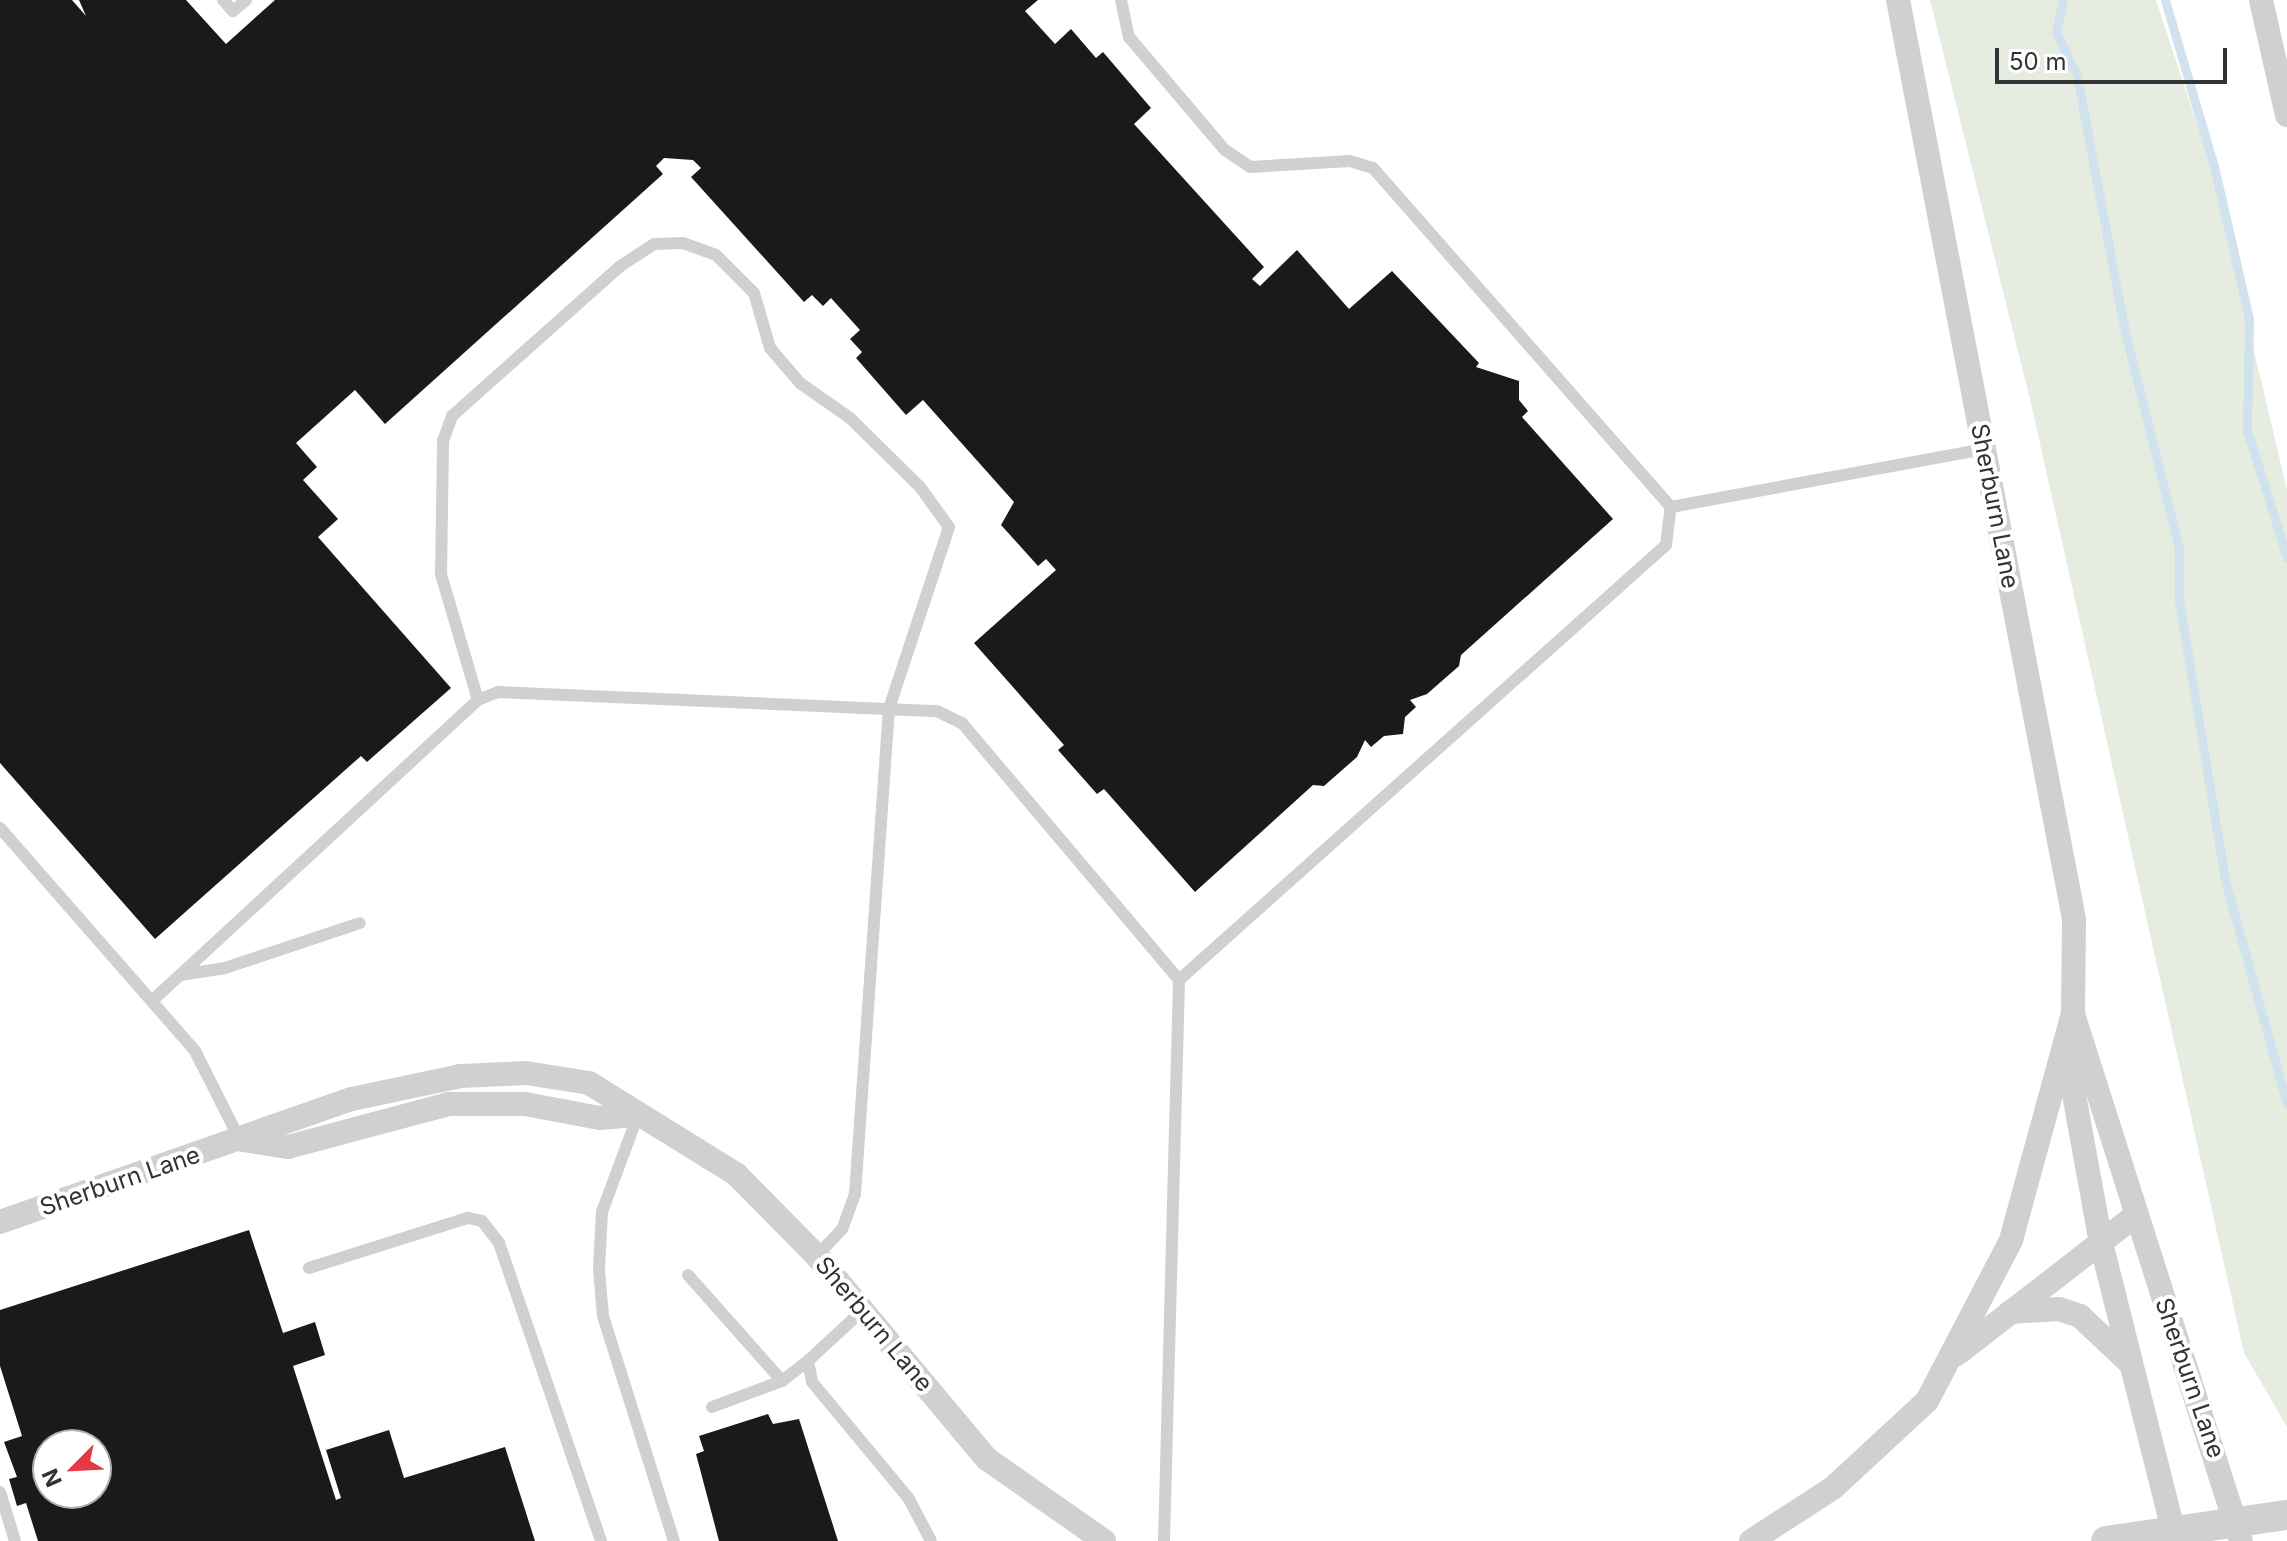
<!DOCTYPE html>
<html>
<head>
<meta charset="utf-8">
<style>
	body { margin:0 }
	#map { position:relative; width:2287px; height:1541px; overflow:hidden; background:#fff; font-family:Inter,sans-serif }
	div>[style] { position:absolute }
	.green>* { inset:0; background:#e6ecdf }
	.stream>* { height:9px; margin:-4.5px; padding:0 4.5px; transform-origin:4.5px; border-radius:4.5px; background:#cfe2ee }
	.building>* { inset:0; background:#1a1a1a }
	.service>* { height:12px; margin:-6px; padding:0 6px; transform-origin:6px; border-radius:6px; background:#d0d0d0 }
	.minor>* { height:24px; margin:-12px; padding:0 12px; transform-origin:12px; border-radius:12px; background:#d0d0d0 }
	.tertiary>* { height:30px; margin:-15px; padding:0 15px; transform-origin:15px; border-radius:15px; background:#d0d0d0 }
	span { translate:-50% -50%; white-space:nowrap; text-align:center; line-height:1.15; -webkit-text-stroke:8px #fff; paint-order:stroke }
	.street-label { font-size:24px; color:#333 }
	.north { position:absolute; left:32px; top:1429px; width:80px; height:80px; box-sizing:border-box; background:#fff; border:2px solid #adadad; border-radius:50%; rotate:246deg; font-size:22px; font-weight:700; line-height:32px; text-align:center; color:#333 }
	.north::after { content:''; display:block; margin:auto; width:28px; height:36px; background:#e63946; clip-path:polygon(50% 0,100% 100%,50% 72%,0 100%) }
	.scale { position:absolute; left:1995px; top:48px; width:232px; height:36px; box-sizing:border-box; border:4px solid #333; border-top:0; padding-left:10px; font-size:24px; line-height:28px; white-space:nowrap; color:#333; -webkit-text-stroke:6px #fff; paint-order:stroke }
</style>
</head>
<body>
<div id="map">
	<div class="green">
		<i style="clip-path:polygon(1930px 0,2156px 0,2208px 157px,2287px 490px,2287px 1427px,2244px 1353px,2030px 399px)"></i>
	</div>
	<div class="stream">
		<i style="left:2063px;top:0;width:33px;rotate:102deg"></i>
		<i style="left:2056px;top:32px;width:49px;rotate:64.5deg"></i>
		<i style="left:2077px;top:76px;width:260px;rotate:79.4deg"></i>
		<i style="left:2125px;top:332px;width:224px;rotate:76deg"></i>
		<i style="left:2179px;top:549px;width:52px;rotate:90deg"></i>
		<i style="left:2179px;top:601px;width:287px;rotate:80.6deg"></i>
		<i style="left:2226px;top:884px;width:228px;rotate:74.5deg"></i>
		<i style="left:2165px;top:0;width:173px;rotate:73.6deg"></i>
		<i style="left:2214px;top:166px;width:157px;rotate:77.1deg"></i>
		<i style="left:2249px;top:319px;width:111px;rotate:91deg"></i>
		<i style="left:2247px;top:430px;width:134px;rotate:72.6deg"></i>
	</div>
	<div class="building">
		<i style="clip-path:polygon(0 0,72px 0,86px 16px,79px 0,186px 0,226px 44px,275px 0,1038px 0,1025px 11px,1055px 44px,1071px 29px,1096px 58px,1103px 52px,1151px 108px,1134px 124px,1264px 267px,1252px 279px,1260px 286px,1297px 250px,1349px 309px,1392px 271px,1479px 363px,1476px 367px,1519px 381px,1519px 400px,1528px 411px,1522px 417px,1613px 519px,1461px 655px,1459px 666px,1427px 694px,1410px 700px,1416px 707px,1405px 717px,1403px 734px,1384px 736px,1371px 747px,1365px 740px,1357px 757px,1324px 786px,1313px 785px,1195px 892px,1104px 789px,1097px 794px,1058px 750px,1064px 745px,974px 643px,1056px 570px,1046px 559px,1038px 566px,1001px 525px,1014px 502px,923px 400px,906px 415px,856px 358px,862px 352px,850px 339px,860px 330px,831px 298px,823px 306px,812px 295px,804px 302px,691px 177px,701px 168px,693px 160px,664px 158px,656px 166px,663px 174px,385px 424px,355px 390px,296px 443px,317px 467px,303px 480px,338px 519px,318px 537px,451px 688px,367px 762px,361px 756px,155px 939px,0 763px)"></i>
		<i style="clip-path:polygon(evenodd,249px 1230px,283px 1333px,315px 1322px,325px 1355px,293px 1366px,336px 1500px,341px 1498px,326px 1450px,389px 1430px,404px 1478px,505px 1447px,535px 1541px,38px 1541px,26px 1503px,17px 1506px,9px 1479px,17px 1477px,4px 1442px,22px 1436px,0 1366px,0 1310px,249px 1230px,48px 1445px,96px 1445px,96px 1493px,48px 1493px,48px 1445px)"></i>
		<i style="clip-path:polygon(768px 1414px,773px 1424px,799px 1419px,838px 1541px,719px 1541px,696px 1454px,704px 1451px,699px 1436px)"></i>
	</div>
	<div class="service">
		<i style="left:223px;top:0;width:15px;rotate:48deg"></i>
		<i style="left:233px;top:11px;width:17px;rotate:-40deg"></i>
		<i style="left:1121px;top:0;width:38px;rotate:78deg"></i>
		<i style="left:1129px;top:37px;width:148px;rotate:49.7deg"></i>
		<i style="left:1225px;top:150px;width:30px;rotate:34deg"></i>
		<i style="left:1250px;top:167px;width:100px;rotate:-3.4deg"></i>
		<i style="left:1350px;top:161px;width:24px;rotate:17deg"></i>
		<i style="left:1373px;top:168px;width:451px;rotate:48.7deg"></i>
		<i style="left:1671px;top:507px;width:318px;rotate:-10.5deg"></i>
		<i style="left:478px;top:700px;width:131px;rotate:-106.4deg"></i>
		<i style="left:441px;top:574px;width:133px;rotate:-89.1deg"></i>
		<i style="left:443px;top:441px;width:27px;rotate:-70deg"></i>
		<i style="left:452px;top:416px;width:224px;rotate:-41.7deg"></i>
		<i style="left:619px;top:267px;width:42px;rotate:-33.3deg"></i>
		<i style="left:654px;top:244px;width:29px;rotate:-2deg"></i>
		<i style="left:683px;top:243px;width:35px;rotate:20deg"></i>
		<i style="left:716px;top:255px;width:54px;rotate:45deg"></i>
		<i style="left:754px;top:293px;width:57px;rotate:73.8deg"></i>
		<i style="left:770px;top:348px;width:46px;rotate:49.4deg"></i>
		<i style="left:800px;top:383px;width:61px;rotate:35deg"></i>
		<i style="left:850px;top:418px;width:98px;rotate:44.6deg"></i>
		<i style="left:920px;top:487px;width:49px;rotate:54.1deg"></i>
		<i style="left:949px;top:527px;width:191px;rotate:108.3deg"></i>
		<i style="left:889px;top:708px;width:487px;rotate:94deg"></i>
		<i style="left:855px;top:1194px;width:37px;rotate:110deg"></i>
		<i style="left:842px;top:1229px;width:37px;rotate:133deg"></i>
		<i style="left:0;top:828px;width:296px;rotate:48.8deg"></i>
		<i style="left:195px;top:1051px;width:100px;rotate:63.2deg"></i>
		<i style="left:180px;top:975px;width:46px;rotate:-8.8deg"></i>
		<i style="left:225px;top:968px;width:142px;rotate:-18.4deg"></i>
		<i style="left:154px;top:999px;width:441px;rotate:-42.7deg"></i>
		<i style="left:478px;top:700px;width:22px;rotate:-22deg"></i>
		<i style="left:498px;top:692px;width:439px;rotate:2.5deg"></i>
		<i style="left:937px;top:711px;width:28px;rotate:26deg"></i>
		<i style="left:962px;top:723px;width:336px;rotate:49.8deg"></i>
		<i style="left:638px;top:1115px;width:103px;rotate:110.4deg"></i>
		<i style="left:602px;top:1212px;width:58px;rotate:93deg"></i>
		<i style="left:599px;top:1270px;width:46px;rotate:85deg"></i>
		<i style="left:603px;top:1316px;width:236px;rotate:72.5deg"></i>
		<i style="left:309px;top:1268px;width:167px;rotate:-17.5deg"></i>
		<i style="left:468px;top:1218px;width:14px;rotate:12deg"></i>
		<i style="left:482px;top:1221px;width:28px;rotate:52deg"></i>
		<i style="left:499px;top:1243px;width:315px;rotate:71.1deg"></i>
		<i style="left:688px;top:1275px;width:142px;rotate:48.4deg"></i>
		<i style="left:782px;top:1381px;width:33px;rotate:-38deg"></i>
		<i style="left:863px;top:1310px;width:75px;rotate:137.2deg"></i>
		<i style="left:808px;top:1361px;width:21px;rotate:79deg"></i>
		<i style="left:812px;top:1382px;width:152px;rotate:50.3deg"></i>
		<i style="left:909px;top:1499px;width:47px;rotate:62.4deg"></i>
		<i style="left:712px;top:1407px;width:75px;rotate:-20.4deg"></i>
		<i style="left:0;top:1492px;width:51px;rotate:73deg"></i>
		<i style="left:1164px;top:1541px;width:561px;rotate:-88.47deg"></i>
		<i style="left:1179px;top:980px;width:653px;rotate:-41.77deg"></i>
		<i style="left:1666px;top:545px;width:38px;rotate:-83deg"></i>
	</div>
	<div class="minor">
		<i style="left:2261px;top:0;width:118px;rotate:77.3deg"></i>
		<i style="left:2073px;top:1014px;width:553px;rotate:72.32deg"></i>
		<i style="left:2067px;top:1056px;width:190px;rotate:79.7deg"></i>
		<i style="left:2101px;top:1243px;width:307px;rotate:75.9deg"></i>
		<i style="left:243px;top:1140px;width:46px;rotate:8.8deg"></i>
		<i style="left:288px;top:1147px;width:166px;rotate:-15deg"></i>
		<i style="left:448px;top:1104px;width:77px"></i>
		<i style="left:525px;top:1104px;width:76px;rotate:10.6deg"></i>
		<i style="left:600px;top:1118px;width:38px;rotate:-5deg"></i>
		<i style="left:0;top:1222px;width:373px;rotate:-19.3deg"></i>
		<i style="left:352px;top:1099px;width:111px;rotate:-11.9deg"></i>
		<i style="left:461px;top:1076px;width:65px;rotate:-2.6deg"></i>
		<i style="left:526px;top:1073px;width:64px;rotate:9deg"></i>
		<i style="left:589px;top:1083px;width:173px;rotate:31.8deg"></i>
		<i style="left:736px;top:1174px;width:115px;rotate:45.4deg"></i>
		<i style="left:817px;top:1256px;width:265px;rotate:50.1deg"></i>
		<i style="left:987px;top:1459px;width:143px;rotate:35deg"></i>
		<i style="left:2010px;top:1312px;width:49px;rotate:-3.5deg"></i>
		<i style="left:2059px;top:1309px;width:22px;rotate:18deg"></i>
		<i style="left:2080px;top:1316px;width:66px;rotate:43.2deg"></i>
		<i style="left:1957px;top:1354px;width:225px;rotate:-37.8deg"></i>
		<i style="left:1751px;top:1541px;width:98px;rotate:-32.9deg"></i>
		<i style="left:1833px;top:1488px;width:128px;rotate:-42.8deg"></i>
		<i style="left:1927px;top:1401px;width:182px;rotate:-62.4deg"></i>
		<i style="left:2011px;top:1240px;width:234px;rotate:-74.7deg"></i>
		<i style="left:2073px;top:1014px;width:95px;rotate:-89.4deg"></i>
		<i style="left:2074px;top:919px;width:936px;rotate:-100.84deg"></i>
	</div>
	<div class="tertiary">
		<i style="left:2106px;top:1541px;width:183px;rotate:-8.2deg"></i>
	</div>
	<div class="street-label">
		<span style="left:1995px;top:506px;rotate:79deg">Sherburn Lane</span>
		<span style="left:120px;top:1181px;rotate:-19deg">Sherburn Lane</span>
		<span style="left:874px;top:1324px;rotate:50deg">Sherburn Lane</span>
		<span style="left:2190px;top:1378px;rotate:71deg">Sherburn Lane</span>
	</div>
	<div class="north">N</div>
	<div class="scale">50 m</div>
</div>
</body>
</html>
